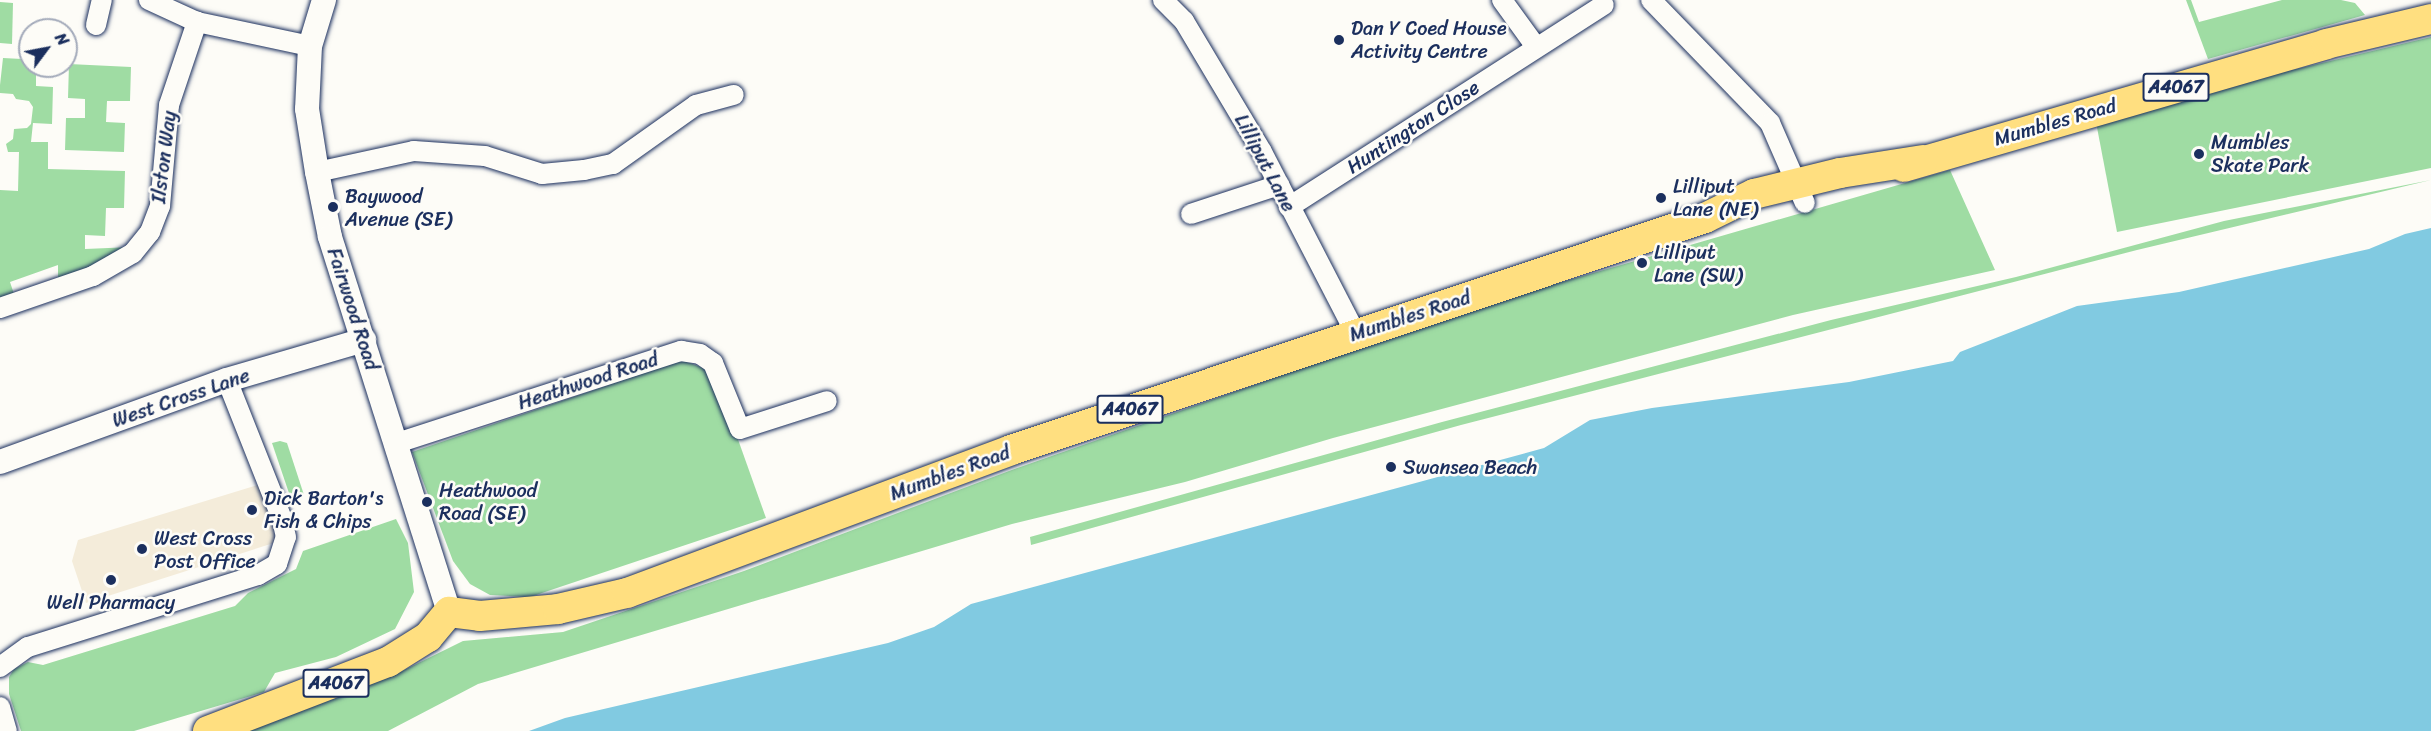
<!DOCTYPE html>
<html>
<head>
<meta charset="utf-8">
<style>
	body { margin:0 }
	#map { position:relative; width:2431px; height:731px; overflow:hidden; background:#fdfcf7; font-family:Sriracha,sans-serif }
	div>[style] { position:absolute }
	.built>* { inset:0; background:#f4ecda }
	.green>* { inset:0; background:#9fdca3 }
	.water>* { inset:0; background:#81cae1 }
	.roads { filter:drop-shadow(0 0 2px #1b2f5e) drop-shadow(0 0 2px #1b2f5e) }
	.minor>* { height:20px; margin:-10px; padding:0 10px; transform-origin:10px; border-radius:10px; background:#fdfcf7 }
	.tertiary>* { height:24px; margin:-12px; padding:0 12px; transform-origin:12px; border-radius:12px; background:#fdfcf7 }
	.primary>* { height:30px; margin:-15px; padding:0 15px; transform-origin:15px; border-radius:15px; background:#ffdf80 }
	.dots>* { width:16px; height:16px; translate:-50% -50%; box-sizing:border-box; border:3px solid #fdfcf7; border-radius:50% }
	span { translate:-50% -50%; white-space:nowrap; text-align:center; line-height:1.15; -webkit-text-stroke:5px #fdfcf7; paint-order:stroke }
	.shield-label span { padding:2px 4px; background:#fdfcf7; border:2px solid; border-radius:4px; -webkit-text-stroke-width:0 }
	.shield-label { font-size:18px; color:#1b2f5e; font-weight:700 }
	.poi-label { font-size:20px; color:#1b2f5e }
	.left { translate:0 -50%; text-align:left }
	.street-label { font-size:20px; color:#1b2f5e }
	.north { position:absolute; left:18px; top:18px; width:60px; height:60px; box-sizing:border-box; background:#fdfcf7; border:2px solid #a3aaba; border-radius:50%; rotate:58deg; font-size:16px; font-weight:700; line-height:24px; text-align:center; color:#1b2f5e }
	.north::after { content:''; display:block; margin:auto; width:21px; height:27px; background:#1b2f5e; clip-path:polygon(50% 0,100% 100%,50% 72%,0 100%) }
</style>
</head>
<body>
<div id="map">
	<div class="built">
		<i style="clip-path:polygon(261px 484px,280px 541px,86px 603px,72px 561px,78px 540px)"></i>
	</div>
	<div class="green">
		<i style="clip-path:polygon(2186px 0,2191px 0,2199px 22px,2282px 0,2341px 0,2355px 3px,2365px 15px,2208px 59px)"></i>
		<i style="clip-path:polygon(0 2px,13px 3px,12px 44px,0 43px)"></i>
		<i style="clip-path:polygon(23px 34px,30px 34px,30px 66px,56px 66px,56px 73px,36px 73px,36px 86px,53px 87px,52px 124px,33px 123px,31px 142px,48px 142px,48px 169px,125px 171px,124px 208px,106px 208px,105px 236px,85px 235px,85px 249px,132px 247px,67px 280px,58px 277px,58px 265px,10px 282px,15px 297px,0 302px,0 190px,18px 191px,19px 152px,8px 152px,6px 144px,13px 139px,14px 129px,27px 128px,31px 124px,33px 107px,29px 101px,16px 99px,13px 94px,0 93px,0 85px,3px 58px,22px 59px)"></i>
		<i style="clip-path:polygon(2431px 37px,2431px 168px,2117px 232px,2095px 117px)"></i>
		<i style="clip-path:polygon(69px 64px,131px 67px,130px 101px,107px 101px,106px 122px,125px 123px,124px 152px,65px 150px,66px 118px,85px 118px,85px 99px,68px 98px)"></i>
		<i style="clip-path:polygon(1950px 170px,1995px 270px,1793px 315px,1333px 438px,1185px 482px,1012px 524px,478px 684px,388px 731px,236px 731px,390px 677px,463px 641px,563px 632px,744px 571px,1009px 471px,1479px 306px)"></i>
		<i style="clip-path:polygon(2431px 180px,2137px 250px,1461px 425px,1031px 545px,1030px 537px,1442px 422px,1831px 320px,2016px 277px,2224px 221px)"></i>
		<i style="clip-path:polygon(682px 360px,714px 372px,766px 518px,530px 597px,490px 595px,470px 584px,453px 561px,412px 452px)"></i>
		<i style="clip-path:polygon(280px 441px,287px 443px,304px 495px,291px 499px,272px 443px)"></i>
		<i style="clip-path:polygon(396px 519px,408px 543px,414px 592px,395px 629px,336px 657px,275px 673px,264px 692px,134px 731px,21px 731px,9px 694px,9px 677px,14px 669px,28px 662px,43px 665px,235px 606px,248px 593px,296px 569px,303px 551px)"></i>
	</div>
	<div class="water">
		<i style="clip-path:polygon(2431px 228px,2431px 731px,529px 731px,565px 718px,888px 643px,934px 627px,971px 604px,1544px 448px,1590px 420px,1652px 408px,1849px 382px,1953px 361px,1960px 352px,2077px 306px,2179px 292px,2369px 249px,2405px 234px)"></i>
	</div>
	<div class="roads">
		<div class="minor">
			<i style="left:149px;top:0;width:53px;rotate:24.6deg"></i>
			<i style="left:197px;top:22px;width:116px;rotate:12deg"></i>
			<i style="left:1163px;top:0;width:30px;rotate:45deg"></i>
			<i style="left:1184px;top:21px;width:152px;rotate:59.2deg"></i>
			<i style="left:1262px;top:152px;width:205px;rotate:62.7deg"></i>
			<i style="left:1502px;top:0;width:58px;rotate:54.1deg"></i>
			<i style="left:1651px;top:0;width:171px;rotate:45.9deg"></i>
			<i style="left:1770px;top:123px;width:87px;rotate:66.4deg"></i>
			<i style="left:96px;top:25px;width:26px;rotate:-77deg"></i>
			<i style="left:317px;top:172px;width:99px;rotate:-12.2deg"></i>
			<i style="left:414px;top:151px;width:71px;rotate:4deg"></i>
			<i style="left:485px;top:156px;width:60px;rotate:17.5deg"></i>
			<i style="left:542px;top:174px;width:42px;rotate:-5.4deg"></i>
			<i style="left:584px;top:170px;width:30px;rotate:-12deg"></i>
			<i style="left:613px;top:164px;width:102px;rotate:-35.4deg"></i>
			<i style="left:696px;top:105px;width:39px;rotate:-15deg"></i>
			<i style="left:1289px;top:207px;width:374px;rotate:-32.7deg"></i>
			<i style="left:1191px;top:214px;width:93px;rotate:-18.2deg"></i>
			<i style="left:0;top:308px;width:98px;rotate:-19deg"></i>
			<i style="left:93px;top:276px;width:46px;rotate:-29.9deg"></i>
			<i style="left:133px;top:253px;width:27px;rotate:-51deg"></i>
			<i style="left:150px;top:232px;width:28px;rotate:-69deg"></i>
			<i style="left:160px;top:206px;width:101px;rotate:-84.9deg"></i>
			<i style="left:169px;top:105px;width:88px;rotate:-71.4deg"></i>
			<i style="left:394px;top:444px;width:302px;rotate:-18deg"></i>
			<i style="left:681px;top:351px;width:19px;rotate:9deg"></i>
			<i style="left:700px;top:354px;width:16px;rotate:35deg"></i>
			<i style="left:713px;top:363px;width:71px;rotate:67.8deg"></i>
			<i style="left:740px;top:429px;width:91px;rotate:-17.8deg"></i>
			<i style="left:0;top:667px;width:34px;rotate:-36deg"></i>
			<i style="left:28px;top:647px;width:241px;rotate:-17.4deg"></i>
			<i style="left:258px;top:575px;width:22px;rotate:-30deg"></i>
			<i style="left:277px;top:564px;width:28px;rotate:-72deg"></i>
			<i style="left:286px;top:537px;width:18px;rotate:-103deg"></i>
			<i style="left:282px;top:519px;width:149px;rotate:-111.6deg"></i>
			<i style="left:0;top:707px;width:25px;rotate:74deg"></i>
		</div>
		<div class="tertiary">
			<i style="left:324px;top:0;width:48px;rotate:106.9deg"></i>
			<i style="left:310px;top:46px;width:63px;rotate:92.7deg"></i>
			<i style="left:307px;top:109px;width:64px;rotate:81deg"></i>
			<i style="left:317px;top:172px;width:66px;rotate:78.7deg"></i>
			<i style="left:330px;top:237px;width:393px;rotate:72.4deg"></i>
			<i style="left:0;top:462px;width:241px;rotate:-19.9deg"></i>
			<i style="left:227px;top:380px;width:143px;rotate:-16.3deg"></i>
		</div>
		<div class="primary">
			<i style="left:1904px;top:167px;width:440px;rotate:-16.2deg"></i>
			<i style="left:2326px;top:44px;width:108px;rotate:-13.4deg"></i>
			<i style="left:208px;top:731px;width:193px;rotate:-21deg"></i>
			<i style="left:388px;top:662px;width:47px;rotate:-32deg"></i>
			<i style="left:428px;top:637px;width:33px;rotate:-50deg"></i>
			<i style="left:449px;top:612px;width:31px;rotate:7deg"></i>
			<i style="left:480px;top:616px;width:78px;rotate:-5.1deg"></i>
			<i style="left:558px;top:609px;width:71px;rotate:-13.1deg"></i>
			<i style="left:627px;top:593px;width:410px;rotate:-20.4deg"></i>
			<i style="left:1011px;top:450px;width:732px;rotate:-18.48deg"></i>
			<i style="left:1705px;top:218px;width:55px;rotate:-26.1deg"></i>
			<i style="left:1754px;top:194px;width:89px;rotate:-13.7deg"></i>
			<i style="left:1840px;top:173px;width:84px;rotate:-8.9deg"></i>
		</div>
	</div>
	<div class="dots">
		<i style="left:1339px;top:40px;background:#1b2f5e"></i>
		<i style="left:2199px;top:154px;background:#1b2f5e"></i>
		<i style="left:1661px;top:198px;background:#1b2f5e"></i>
		<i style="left:333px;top:207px;background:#1b2f5e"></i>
		<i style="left:1642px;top:263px;background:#1b2f5e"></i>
		<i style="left:1391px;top:467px;background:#1b2f5e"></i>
		<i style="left:427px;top:502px;background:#1b2f5e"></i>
		<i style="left:252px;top:510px;background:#1b2f5e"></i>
		<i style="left:142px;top:549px;background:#1b2f5e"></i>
		<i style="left:111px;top:580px;background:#1b2f5e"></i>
	</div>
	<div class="shield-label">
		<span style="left:2176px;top:87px">A4067</span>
		<span style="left:1130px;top:409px">A4067</span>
		<span style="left:336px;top:683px">A4067</span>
	</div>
	<div class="poi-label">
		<span class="left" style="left:1351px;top:40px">Dan Y Coed House<br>Activity Centre</span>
		<span class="left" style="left:2211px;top:154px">Mumbles<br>Skate Park</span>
		<span class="left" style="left:1673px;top:198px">Lilliput<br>Lane (NE)</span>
		<span class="left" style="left:345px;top:208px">Baywood<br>Avenue (SE)</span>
		<span class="left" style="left:1654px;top:264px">Lilliput<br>Lane (SW)</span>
		<span class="left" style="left:1403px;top:467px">Swansea Beach</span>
		<span class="left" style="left:439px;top:502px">Heathwood<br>Road (SE)</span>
		<span class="left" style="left:264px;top:510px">Dick Barton's<br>Fish &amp; Chips</span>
		<span class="left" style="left:154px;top:550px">West Cross<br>Post Office</span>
		<span style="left:111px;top:602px">Well Pharmacy</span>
	</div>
	<div class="street-label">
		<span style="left:2055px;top:122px;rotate:-16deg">Mumbles Road</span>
		<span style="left:1413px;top:127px;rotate:-33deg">Huntington Close</span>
		<span style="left:164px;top:157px;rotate:-83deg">Ilston Way</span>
		<span style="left:1265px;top:163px;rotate:62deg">Lilliput Lane</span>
		<span style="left:353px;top:309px;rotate:72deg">Fairwood Road</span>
		<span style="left:1410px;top:316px;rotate:-18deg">Mumbles Road</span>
		<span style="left:588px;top:381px;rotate:-18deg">Heathwood Road</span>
		<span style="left:181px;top:398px;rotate:-19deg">West Cross Lane</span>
		<span style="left:950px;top:473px;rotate:-20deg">Mumbles Road</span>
	</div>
	<div class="north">N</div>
</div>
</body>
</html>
